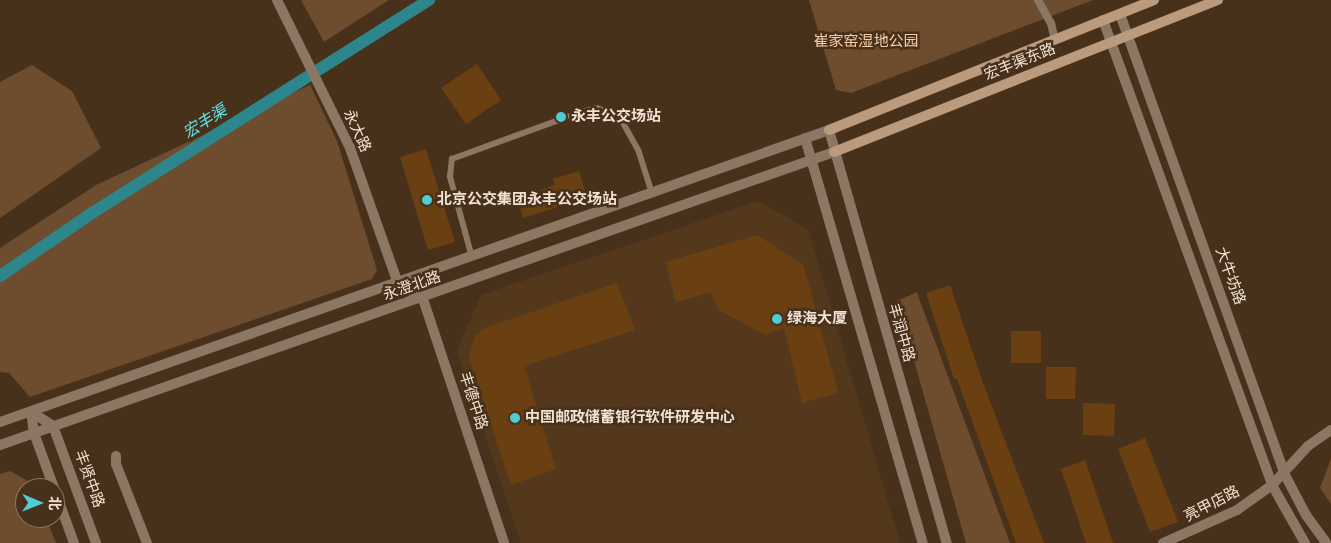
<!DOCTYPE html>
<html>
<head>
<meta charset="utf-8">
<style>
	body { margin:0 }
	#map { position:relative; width:1331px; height:543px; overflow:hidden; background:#48311b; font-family:"Fira Sans","Noto Sans SC",sans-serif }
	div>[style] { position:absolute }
	.built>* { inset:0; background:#54381c }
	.green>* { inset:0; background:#6e4d2e }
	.canal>* { height:12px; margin:-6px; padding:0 6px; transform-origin:6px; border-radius:6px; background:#2c868b }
	.building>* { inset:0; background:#6a4012 }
	.service>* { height:5.5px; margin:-2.75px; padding:0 2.75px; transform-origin:2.75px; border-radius:2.75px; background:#8b7764 }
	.pedestrian>* { height:8px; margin:-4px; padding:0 4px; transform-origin:4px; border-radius:4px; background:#8b7764 }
	.minor>* { height:10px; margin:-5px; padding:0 5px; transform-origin:5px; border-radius:5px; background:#8b7764 }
	.tertiary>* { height:10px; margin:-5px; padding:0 5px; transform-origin:5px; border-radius:5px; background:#8b7764 }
	.secondary>* { height:10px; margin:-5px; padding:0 5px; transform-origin:5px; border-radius:5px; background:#bb9b7d }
	.dots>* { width:14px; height:14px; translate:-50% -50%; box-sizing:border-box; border:2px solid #48311b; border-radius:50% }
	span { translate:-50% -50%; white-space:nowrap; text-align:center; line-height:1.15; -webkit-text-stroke:5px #48311b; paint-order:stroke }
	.park-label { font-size:15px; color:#f8cea9 }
	.street-label { font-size:15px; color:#f0e1d4 }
	.poi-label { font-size:15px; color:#f0e1d4; font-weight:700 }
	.left { translate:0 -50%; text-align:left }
	.water-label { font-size:16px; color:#60e0e8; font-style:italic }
	.north { position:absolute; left:15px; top:478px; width:50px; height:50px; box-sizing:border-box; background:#48311b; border:1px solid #8b7765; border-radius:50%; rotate:91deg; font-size:14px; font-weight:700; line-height:20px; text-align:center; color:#f0e1d4 }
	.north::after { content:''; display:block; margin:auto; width:18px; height:22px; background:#51ccd4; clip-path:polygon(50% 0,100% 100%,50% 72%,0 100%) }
</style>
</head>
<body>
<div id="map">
	<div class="built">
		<i style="clip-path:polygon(758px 201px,808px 229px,900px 543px,521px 543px,457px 350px,481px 295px)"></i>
	</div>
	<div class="green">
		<i style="clip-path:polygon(301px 0,389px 0,324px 42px)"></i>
		<i style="clip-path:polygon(809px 0,1093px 0,851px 93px,836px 90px)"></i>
		<i style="clip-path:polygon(32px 65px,72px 91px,101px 148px,0 218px,0 82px)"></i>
		<i style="clip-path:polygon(310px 85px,337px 141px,377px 270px,372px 279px,30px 397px,9px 373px,0 372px,0 248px,96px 185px)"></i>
		<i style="clip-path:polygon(917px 292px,917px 293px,1010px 543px,966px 543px,897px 301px)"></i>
		<i style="clip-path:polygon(1331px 459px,1331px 504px,1320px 488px)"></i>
		<i style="clip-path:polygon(10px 471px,35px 485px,35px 488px,25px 488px,25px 518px,46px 518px,56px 543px,0 543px,0 474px)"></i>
	</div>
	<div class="canal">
		<i style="left:0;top:276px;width:112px;rotate:-34.4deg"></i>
		<i style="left:92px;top:213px;width:399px;rotate:-32.3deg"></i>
	</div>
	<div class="building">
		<i style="clip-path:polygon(477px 64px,501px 100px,466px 124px,441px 88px)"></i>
		<i style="clip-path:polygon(426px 149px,455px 242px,428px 250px,400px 157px)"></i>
		<i style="clip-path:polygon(579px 171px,587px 198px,523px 218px,517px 198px,555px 185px,553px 179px)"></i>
		<i style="clip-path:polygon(757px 235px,803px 264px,838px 393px,802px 403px,784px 328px,766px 335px,718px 310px,711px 292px,676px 302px,666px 262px)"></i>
		<i style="clip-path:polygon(617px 283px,635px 330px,524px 366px,556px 469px,511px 485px,469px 357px,475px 336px,487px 327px)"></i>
		<i style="clip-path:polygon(950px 285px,983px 383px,1044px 543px,1016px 543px,957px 379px,954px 379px,926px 293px)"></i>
		<i style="clip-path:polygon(1011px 331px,1041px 331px,1041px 363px,1011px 363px)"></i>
		<i style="clip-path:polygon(1046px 367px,1076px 367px,1075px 399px,1046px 399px)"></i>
		<i style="clip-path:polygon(1083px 403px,1115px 404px,1114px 436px,1083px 435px)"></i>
		<i style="clip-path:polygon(1145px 438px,1178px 522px,1150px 532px,1118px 449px)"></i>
		<i style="clip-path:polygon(1085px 460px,1113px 543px,1086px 543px,1061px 469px)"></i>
	</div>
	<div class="service">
		<i style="left:471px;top:254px;width:80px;rotate:-105.3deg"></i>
		<i style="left:450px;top:177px;width:18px;rotate:-84deg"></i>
		<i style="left:452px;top:159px;width:137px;rotate:-20deg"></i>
		<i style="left:581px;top:112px;width:16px;rotate:-14deg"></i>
		<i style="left:597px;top:108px;width:23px;rotate:18deg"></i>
		<i style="left:619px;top:115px;width:41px;rotate:60.9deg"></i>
		<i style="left:639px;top:151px;width:43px;rotate:72.4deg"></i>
	</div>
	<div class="pedestrian">
		<i style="left:1038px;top:0;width:26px;rotate:61deg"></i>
		<i style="left:1051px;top:23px;width:17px;rotate:77deg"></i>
	</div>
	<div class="minor">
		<i style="left:277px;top:0;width:165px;rotate:63.7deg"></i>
		<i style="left:350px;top:148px;width:141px;rotate:70.5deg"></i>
		<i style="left:397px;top:281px;width:32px;rotate:35deg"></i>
		<i style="left:423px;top:299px;width:257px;rotate:71.6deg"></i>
		<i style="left:116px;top:456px;width:8px;rotate:90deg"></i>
		<i style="left:116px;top:464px;width:85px;rotate:68.6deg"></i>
		<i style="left:1163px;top:543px;width:81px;rotate:-24deg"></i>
		<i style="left:1237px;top:510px;width:43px;rotate:-35.5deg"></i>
	</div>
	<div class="tertiary">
		<i style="left:1120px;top:14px;width:487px;rotate:70.3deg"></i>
		<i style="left:1284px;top:473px;width:47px;rotate:62.4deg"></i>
		<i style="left:1306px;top:515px;width:34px;rotate:54deg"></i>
		<i style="left:1103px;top:20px;width:495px;rotate:70deg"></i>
		<i style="left:1272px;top:485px;width:67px;rotate:60.4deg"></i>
		<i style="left:805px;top:138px;width:422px;rotate:73.8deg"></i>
		<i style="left:31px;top:412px;width:21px;rotate:82deg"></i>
		<i style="left:34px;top:433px;width:59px;rotate:70deg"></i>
		<i style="left:31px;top:412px;width:26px;rotate:32deg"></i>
		<i style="left:0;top:422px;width:879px;rotate:-19.4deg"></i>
		<i style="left:829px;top:130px;width:430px;rotate:74.1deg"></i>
		<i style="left:53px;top:426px;width:125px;rotate:69.8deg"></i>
		<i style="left:0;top:445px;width:884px;rotate:-19.36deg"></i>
		<i style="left:1272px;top:485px;width:53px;rotate:-47.3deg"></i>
		<i style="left:1308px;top:446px;width:28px;rotate:-35deg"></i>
		<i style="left:55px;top:491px;width:55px;rotate:69.9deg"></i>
	</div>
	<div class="secondary">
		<i style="left:829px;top:130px;width:350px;rotate:-21.8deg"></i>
		<i style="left:834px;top:152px;width:413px;rotate:-21.6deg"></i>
	</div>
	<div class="dots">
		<i style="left:561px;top:117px;background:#51ccd4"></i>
		<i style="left:427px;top:200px;background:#51ccd4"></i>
		<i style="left:777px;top:319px;background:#51ccd4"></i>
		<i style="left:515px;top:418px;background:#51ccd4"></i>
	</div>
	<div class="park-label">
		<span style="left:866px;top:42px">崔家窑湿地公园</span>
	</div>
	<div class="street-label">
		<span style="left:1020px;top:62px;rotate:-22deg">宏丰渠东路</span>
		<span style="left:357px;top:131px;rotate:66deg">永大路</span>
		<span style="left:1230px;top:276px;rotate:70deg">大牛坊路</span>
		<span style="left:412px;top:286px;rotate:-19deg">永澄北路</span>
		<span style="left:901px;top:333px;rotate:74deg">丰润中路</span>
		<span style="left:473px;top:401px;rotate:72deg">丰德中路</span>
		<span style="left:89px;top:479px;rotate:70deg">丰贤中路</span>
		<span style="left:1212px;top:504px;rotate:-27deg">亮甲店路</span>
	</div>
	<div class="poi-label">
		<span class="left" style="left:571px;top:117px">永丰公交场站</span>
		<span class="left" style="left:437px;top:200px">北京公交集团永丰公交场站</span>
		<span class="left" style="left:787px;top:319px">绿海大厦</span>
		<span class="left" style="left:525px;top:418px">中国邮政储蓄银行软件研发中心</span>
	</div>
	<div class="water-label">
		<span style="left:205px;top:122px;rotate:-32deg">宏丰渠</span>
	</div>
	<div class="north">北</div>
</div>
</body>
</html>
